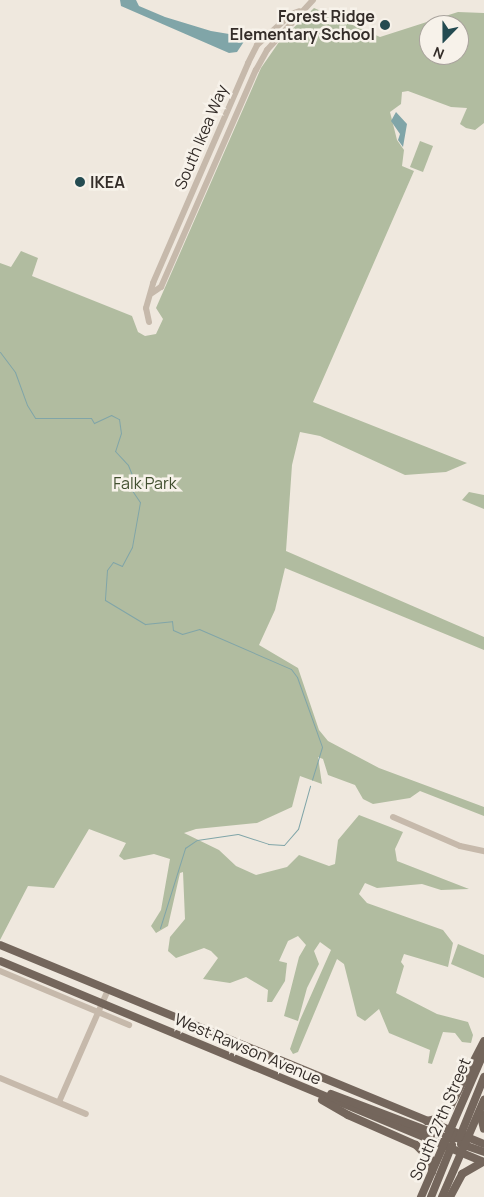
<!DOCTYPE html>
<html>
<head>
<meta charset="utf-8">
<style>
	body { margin:0 }
	#map { position:relative; width:484px; height:1197px; overflow:hidden; background:#efe8de; font-family:Manrope,sans-serif }
	div>[style] { position:absolute }
	.green>* { inset:0; background:#b1bca0 }
	.water>* { inset:0; background:#80a5a8 }
	.stream>* { height:1px; margin:-0.5px; padding:0 0.5px; transform-origin:0.5px; border-radius:0.5px; background:#80a5a8 }
	.minor>* { height:6px; margin:-3px; padding:0 3px; transform-origin:3px; border-radius:3px; background:#c6b9ab }
	.major>* { height:8px; margin:-4px; padding:0 4px; transform-origin:4px; border-radius:4px; background:#74665c }
	.dots>* { width:14px; height:14px; translate:-50% -50%; box-sizing:border-box; border:2px solid #f7f2ea; border-radius:50% }
	span { translate:-50% -50%; white-space:nowrap; text-align:center; line-height:1.15; -webkit-text-stroke:5px #f7f2ea; paint-order:stroke }
	.poi-label { font-size:16px; color:#342d29; font-weight:700 }
	.right { translate:-100% -50%; text-align:right }
	.left { translate:0 -50%; text-align:left }
	.street-label { font-size:16px; color:#342d29 }
	.park-label { font-size:16px; color:#425030 }
	.north { position:absolute; left:419px; top:15px; width:50px; height:50px; box-sizing:border-box; background:#f7f2ea; border:1px solid #a9a39d; border-radius:50%; rotate:202deg; font-size:14px; font-weight:700; line-height:20px; text-align:center; color:#342d29 }
	.north::after { content:''; display:block; margin:auto; width:18px; height:22px; background:#244b51; clip-path:polygon(50% 0,100% 100%,50% 72%,0 100%) }
</style>
</head>
<body>
<div id="map">
	<div class="green">
		<i style="clip-path:polygon(evenodd,314px 8px,380px 37px,458px 12px,484px 13px,484px 123px,475px 130px,466px 128px,460px 124px,467px 108px,451px 107px,408px 91px,402px 92px,401px 104px,390px 112px,397px 140px,404px 150px,402px 166px,414px 171px,313px 402px,467px 463px,446px 472px,405px 475px,320px 436px,300px 432px,292px 465px,286px 551px,484px 637px,484px 650px,285px 568px,275px 610px,259px 645px,298px 668px,319px 730px,328px 741px,379px 768px,484px 807px,484px 816px,420px 791px,410px 798px,373px 804px,363px 799px,355px 785px,328px 775px,323px 759px,318px 757px,322px 784px,300px 776px,292px 807px,257px 823px,196px 829px,184px 833px,219px 850px,236px 866px,256px 875px,287px 867px,299px 855px,329px 866px,335px 864px,338px 840px,359px 815px,403px 832px,395px 849px,397px 861px,469px 889px,441px 890px,422px 884px,377px 888px,365px 883px,359px 894px,367px 903px,443px 930px,453px 943px,448px 967px,404px 954px,401px 962px,404px 966px,396px 993px,437px 1014px,468px 1022px,473px 1035px,471px 1043px,462px 1042px,455px 1033px,443px 1032px,432px 1064px,428px 1063px,430px 1050px,389px 1033px,379px 1009px,365px 1021px,357px 1016px,344px 964px,337px 959px,298px 1052px,293px 1054px,290px 1049px,300px 1020px,331px 950px,320px 942px,314px 951px,319px 964px,307px 988px,298px 1021px,284px 1016px,299px 957px,306px 945px,298px 936px,288px 941px,279px 961px,287px 963px,285px 981px,272px 1002px,267px 1002px,268px 990px,246px 977px,230px 983px,203px 979px,218px 958px,211px 951px,204px 948px,176px 958px,168px 951px,170px 937px,185px 919px,183px 872px,180px 873px,168px 926px,156px 933px,151px 926px,161px 910px,170px 859px,154px 854px,124px 860px,119px 856px,126px 843px,89px 829px,54px 888px,28px 886px,0 940px,0 263px,11px 267px,21px 251px,38px 258px,32px 276px,132px 316px,138px 332px,145px 336px,156px 334px,163px 319px,156px 308px,261px 68px,279px 42px,314px 8px,429px 25px,459px 25px,459px 55px,429px 55px,429px 25px)"></i>
		<i style="clip-path:polygon(420px 141px,433px 146px,423px 172px,410px 167px)"></i>
		<i style="clip-path:polygon(469px 492px,484px 495px,484px 509px,462px 500px)"></i>
		<i style="clip-path:polygon(458px 944px,484px 955px,484px 978px,451px 964px)"></i>
	</div>
	<div class="water">
		<i style="clip-path:polygon(120px 0,136px 0,139px 6px,165px 17px,211px 31px,241px 36px,245px 40px,237px 52px,229px 53px,121px 6px)"></i>
		<i style="clip-path:polygon(396px 112px,407px 124px,403px 147px,398px 140px,400px 134px,391px 121px)"></i>
	</div>
	<div class="stream">
		<i style="left:0;top:352px;width:25px;rotate:53deg"></i>
		<i style="left:15px;top:372px;width:35px;rotate:70deg"></i>
		<i style="left:27px;top:405px;width:15px;rotate:58deg"></i>
		<i style="left:35px;top:418px;width:56px"></i>
		<i style="left:91px;top:418px;width:6px;rotate:59deg"></i>
		<i style="left:94px;top:423px;width:19px;rotate:-25deg"></i>
		<i style="left:111px;top:415px;width:9px;rotate:27deg"></i>
		<i style="left:119px;top:419px;width:14px;rotate:82deg"></i>
		<i style="left:121px;top:433px;width:19px;rotate:108deg"></i>
		<i style="left:115px;top:451px;width:19px;rotate:47deg"></i>
		<i style="left:128px;top:465px;width:11px;rotate:68deg"></i>
		<i style="left:132px;top:475px;width:9px;rotate:122deg"></i>
		<i style="left:127px;top:483px;width:23px;rotate:56deg"></i>
		<i style="left:140px;top:502px;width:46px;rotate:100.1deg"></i>
		<i style="left:132px;top:547px;width:21px;rotate:118deg"></i>
		<i style="left:122px;top:566px;width:10px;rotate:-156deg"></i>
		<i style="left:113px;top:562px;width:10px;rotate:127deg"></i>
		<i style="left:107px;top:570px;width:30px;rotate:94deg"></i>
		<i style="left:105px;top:600px;width:47px;rotate:31deg"></i>
		<i style="left:145px;top:624px;width:27px;rotate:-6deg"></i>
		<i style="left:172px;top:621px;width:9px;rotate:84deg"></i>
		<i style="left:173px;top:630px;width:10px;rotate:24deg"></i>
		<i style="left:182px;top:634px;width:18px;rotate:-16deg"></i>
		<i style="left:199px;top:629px;width:100px;rotate:23.5deg"></i>
		<i style="left:291px;top:669px;width:10px;rotate:53deg"></i>
		<i style="left:297px;top:677px;width:74px;rotate:70.3deg"></i>
		<i style="left:322px;top:747px;width:34px;rotate:107deg"></i>
		<i style="left:160px;top:928px;width:84px;rotate:-72.6deg"></i>
		<i style="left:185px;top:848px;width:14px;rotate:-34deg"></i>
		<i style="left:197px;top:840px;width:41px;rotate:-8.3deg"></i>
		<i style="left:238px;top:834px;width:32px;rotate:18deg"></i>
		<i style="left:268px;top:844px;width:16px;rotate:4deg"></i>
		<i style="left:284px;top:845px;width:21px;rotate:-49deg"></i>
		<i style="left:298px;top:829px;width:45px;rotate:-74.4deg"></i>
	</div>
	<div class="minor">
		<i style="left:152px;top:293px;width:11px;rotate:-34deg"></i>
		<i style="left:161px;top:287px;width:237px;rotate:-66.4deg"></i>
		<i style="left:256px;top:70px;width:23px;rotate:-61deg"></i>
		<i style="left:267px;top:50px;width:68px;rotate:-47.4deg"></i>
		<i style="left:149px;top:322px;width:14px;rotate:-102deg"></i>
		<i style="left:146px;top:308px;width:26px;rotate:-74deg"></i>
		<i style="left:153px;top:283px;width:240px;rotate:-66.6deg"></i>
		<i style="left:248px;top:63px;width:20px;rotate:-63deg"></i>
		<i style="left:257px;top:45px;width:15px;rotate:-42deg"></i>
		<i style="left:268px;top:35px;width:31px;rotate:-42deg"></i>
		<i style="left:291px;top:14px;width:9px;rotate:-18deg"></i>
		<i style="left:393px;top:817px;width:73px;rotate:23.4deg"></i>
		<i style="left:460px;top:846px;width:25px;rotate:12deg"></i>
		<i style="left:0;top:971px;width:140px;rotate:22.7deg"></i>
		<i style="left:0;top:1078px;width:93px;rotate:22.7deg"></i>
		<i style="left:59px;top:1102px;width:122px;rotate:-66.4deg"></i>
	</div>
	<div class="major">
		<i style="left:0;top:945px;width:523px;rotate:22.35deg"></i>
		<i style="left:0;top:961px;width:524px;rotate:22.55deg"></i>
		<i style="left:331px;top:1094px;width:124px;rotate:20.8deg"></i>
		<i style="left:447px;top:1138px;width:20px"></i>
		<i style="left:322px;top:1100px;width:30px;rotate:30deg"></i>
		<i style="left:348px;top:1115px;width:74px;rotate:23.8deg"></i>
		<i style="left:416px;top:1145px;width:21px;rotate:45deg"></i>
		<i style="left:431px;top:1160px;width:12px;rotate:85deg"></i>
		<i style="left:480px;top:1112px;width:17px;rotate:77deg"></i>
		<i style="left:427px;top:1121px;width:13px;rotate:-13deg"></i>
		<i style="left:440px;top:1118px;width:15px;rotate:-48deg"></i>
		<i style="left:450px;top:1107px;width:74px;rotate:-62.7deg"></i>
		<i style="left:459px;top:1139px;width:67px;rotate:-68deg"></i>
		<i style="left:461px;top:1144px;width:24px;rotate:19deg"></i>
		<i style="left:421px;top:1197px;width:158px;rotate:-66.5deg"></i>
		<i style="left:431px;top:1197px;width:56px;rotate:-68deg"></i>
		<i style="left:442px;top:1197px;width:106px;rotate:-66.6deg"></i>
		<i style="left:450px;top:1197px;width:26px;rotate:-62deg"></i>
		<i style="left:462px;top:1174px;width:24px;rotate:-30deg"></i>
	</div>
	<div class="dots">
		<i style="left:385px;top:25px;background:#244b51"></i>
		<i style="left:80px;top:182px;background:#244b51"></i>
	</div>
	<div class="poi-label">
		<span class="right" style="left:375px;top:25px">Forest Ridge<br>Elementary School</span>
		<span class="left" style="left:90px;top:182px">IKEA</span>
	</div>
	<div class="street-label">
		<span style="left:201px;top:137px;rotate:-67deg">South Ikea Way</span>
		<span style="left:248px;top:1049px;rotate:23deg">West Rawson Avenue</span>
		<span style="left:440px;top:1119px;rotate:-67deg">South 27th Street</span>
	</div>
	<div class="park-label">
		<span style="left:145px;top:483px">Falk Park</span>
	</div>
	<div class="north">N</div>
</div>
</body>
</html>
